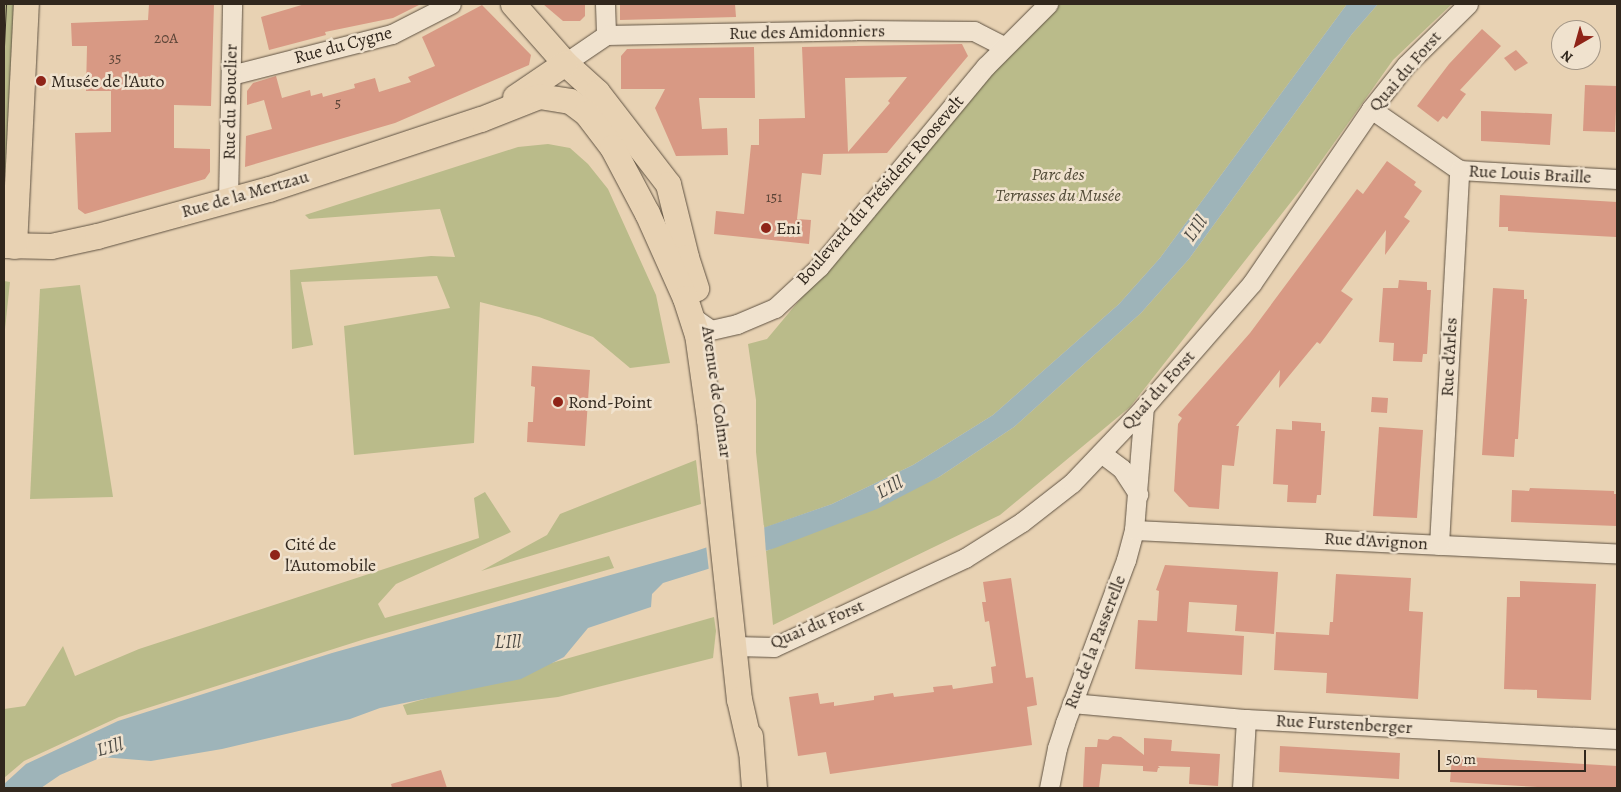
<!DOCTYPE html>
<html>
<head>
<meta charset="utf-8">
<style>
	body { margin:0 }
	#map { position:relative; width:1621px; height:792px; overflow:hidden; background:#e8d2b3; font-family:Alegreya,serif }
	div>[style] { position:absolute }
	.green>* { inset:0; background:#babb8a }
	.water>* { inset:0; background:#9eb4b9 }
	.pier>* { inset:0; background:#e8d2b3 }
	.building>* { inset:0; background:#d89984 }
	.roads { filter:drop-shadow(0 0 1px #5f5242) drop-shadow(0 0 1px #5f5242) }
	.minor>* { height:19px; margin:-9.5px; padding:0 9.5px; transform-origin:9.5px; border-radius:9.5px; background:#f0e2ce }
	.major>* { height:25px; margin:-12.5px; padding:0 12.5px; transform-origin:12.5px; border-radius:12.5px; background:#e8d2b3 }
	.tram>* { height:1px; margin:-0.5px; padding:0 0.5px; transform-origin:0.5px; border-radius:0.5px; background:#31271d }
	.dots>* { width:14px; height:14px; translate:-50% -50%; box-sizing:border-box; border:2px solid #f0e2ce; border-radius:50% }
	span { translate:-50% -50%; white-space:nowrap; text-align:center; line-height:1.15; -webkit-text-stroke:5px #f0e2ce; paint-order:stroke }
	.number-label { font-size:15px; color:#5b4437 }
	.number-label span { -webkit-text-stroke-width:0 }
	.street-label { font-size:18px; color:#31271d }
	.poi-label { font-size:18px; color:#31271d }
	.left { translate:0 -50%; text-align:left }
	.park-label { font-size:18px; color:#534c38; font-style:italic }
	.water-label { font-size:19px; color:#4c4a44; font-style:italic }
	.frame { position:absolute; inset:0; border:5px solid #31271d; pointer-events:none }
	.north { position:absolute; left:1551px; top:20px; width:50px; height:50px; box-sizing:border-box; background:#f0e2ce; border:1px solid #a49787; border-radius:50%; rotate:218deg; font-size:14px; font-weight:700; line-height:20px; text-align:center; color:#31271d }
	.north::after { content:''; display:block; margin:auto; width:18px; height:22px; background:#8f2418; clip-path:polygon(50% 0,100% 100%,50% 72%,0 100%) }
	.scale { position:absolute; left:1438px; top:750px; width:148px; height:22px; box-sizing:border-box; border:2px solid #31271d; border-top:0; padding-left:6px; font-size:15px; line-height:18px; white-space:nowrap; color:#31271d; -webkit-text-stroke:4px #f0e2ce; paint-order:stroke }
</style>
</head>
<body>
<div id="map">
	<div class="green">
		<i style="clip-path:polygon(4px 4px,17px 4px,4px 203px)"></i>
		<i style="clip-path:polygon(1059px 4px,1347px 4px,1160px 258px,1119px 304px,993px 415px,913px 465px,832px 504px,764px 528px,756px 452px,756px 400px,748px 344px,767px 339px,1002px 58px)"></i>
		<i style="clip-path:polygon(1378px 4px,1452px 4px,1393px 60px,1302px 188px,1130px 407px,1000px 515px,773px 625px,766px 551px,939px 477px,1014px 427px,1141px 313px,1189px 259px,1352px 34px)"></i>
		<i style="clip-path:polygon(548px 144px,570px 148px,588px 164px,608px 189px,656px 295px,670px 363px,630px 368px,593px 337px,539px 317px,480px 302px,474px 443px,354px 455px,344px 326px,450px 308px,437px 276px,301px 282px,313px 345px,292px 349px,290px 270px,431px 256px,455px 257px,440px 209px,309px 219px,305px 215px,518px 147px)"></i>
		<i style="clip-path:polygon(4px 281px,10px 282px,5px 329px,4px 329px)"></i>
		<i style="clip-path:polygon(80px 285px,113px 497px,30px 499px,40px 289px)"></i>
		<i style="clip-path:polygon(696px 460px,701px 504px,481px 571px,547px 535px,560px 514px)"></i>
		<i style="clip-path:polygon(485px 492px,511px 532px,396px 584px,378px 604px,385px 618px,609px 556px,614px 568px,365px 639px,119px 717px,24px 761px,4px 778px,4px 709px,25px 706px,63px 646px,75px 676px,139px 649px,479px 538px,474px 498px)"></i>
		<i style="clip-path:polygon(714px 617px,716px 631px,713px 658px,558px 697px,407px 715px,403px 705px)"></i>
	</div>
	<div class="water">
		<i style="clip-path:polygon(1347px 4px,1378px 4px,1352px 34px,1189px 259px,1141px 313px,1014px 427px,939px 477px,877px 509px,775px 548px,663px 583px,652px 594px,651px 607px,588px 628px,564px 657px,521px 679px,380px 708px,350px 719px,222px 749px,151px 761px,102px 757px,60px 775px,41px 788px,4px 788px,4px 784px,26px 764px,118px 721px,332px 653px,696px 551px,832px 504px,913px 465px,993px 415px,1119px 304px,1160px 258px)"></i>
	</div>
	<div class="pier">
		<i style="clip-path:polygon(764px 525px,766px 553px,709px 571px,706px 545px)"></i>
	</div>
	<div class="building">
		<i style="clip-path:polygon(149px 4px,214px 4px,211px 106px,174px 105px,174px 148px,210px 149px,210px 172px,205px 179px,85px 214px,78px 209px,75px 133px,111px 132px,111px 91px,86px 91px,87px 46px,72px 46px,71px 23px,148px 20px)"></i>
		<i style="clip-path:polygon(305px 4px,421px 4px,393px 18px,325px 32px,326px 35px,269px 50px,261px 17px)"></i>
		<i style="clip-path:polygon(543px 4px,585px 4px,585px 16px,580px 21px,563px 21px)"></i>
		<i style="clip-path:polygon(620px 4px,735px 4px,736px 17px,620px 20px)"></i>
		<i style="clip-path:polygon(482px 5px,531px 55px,529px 65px,395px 123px,245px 167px,246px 136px,272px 129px,264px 100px,247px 105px,247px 91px,253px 83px,276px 76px,282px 98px,310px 90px,311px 96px,322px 93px,323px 97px,355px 88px,354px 84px,375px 78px,379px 92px,411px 82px,408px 77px,435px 66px,422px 37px)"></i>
		<i style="clip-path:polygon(1482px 29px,1501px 46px,1460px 90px,1466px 94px,1447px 119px,1443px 116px,1438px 122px,1417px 106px,1449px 64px)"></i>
		<i style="clip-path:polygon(evenodd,962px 44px,968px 56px,887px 153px,823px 154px,821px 175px,802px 173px,797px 219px,811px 220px,809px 244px,714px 234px,716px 211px,744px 214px,751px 145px,759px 145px,759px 119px,805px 118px,802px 47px,962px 44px,907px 77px,888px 101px,890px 103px,848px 152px,845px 78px,907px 77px)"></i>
		<i style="clip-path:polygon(754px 47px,755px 98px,699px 98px,702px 129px,727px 128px,728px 155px,676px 156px,655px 108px,665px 89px,621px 89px,621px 56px,627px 49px)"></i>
		<i style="clip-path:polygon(1516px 50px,1528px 63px,1515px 71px,1504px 58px)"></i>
		<i style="clip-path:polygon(1585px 85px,1617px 86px,1615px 132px,1583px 131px)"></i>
		<i style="clip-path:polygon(1481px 111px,1552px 114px,1550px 145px,1481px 141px)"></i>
		<i style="clip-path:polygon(1387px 161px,1416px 182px,1414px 185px,1422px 191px,1404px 217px,1410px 221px,1385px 255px,1386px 230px,1341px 291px,1353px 299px,1326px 336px,1320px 344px,1317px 342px,1279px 388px,1280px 370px,1236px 426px,1239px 426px,1234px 466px,1222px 465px,1219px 509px,1189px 507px,1174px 491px,1178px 424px,1182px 418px,1178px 415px,1250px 333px,1357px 189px,1363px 194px)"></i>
		<i style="clip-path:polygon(1500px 195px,1617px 202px,1617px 233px,1616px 237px,1508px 231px,1508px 227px,1499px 227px)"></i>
		<i style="clip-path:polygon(1399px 280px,1427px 282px,1427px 290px,1431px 290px,1427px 354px,1423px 354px,1422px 362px,1393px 361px,1394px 343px,1379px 342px,1383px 288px,1398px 288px)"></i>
		<i style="clip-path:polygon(1493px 288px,1524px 290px,1524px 299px,1527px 299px,1518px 439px,1515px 439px,1514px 457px,1482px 455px)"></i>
		<i style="clip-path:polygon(532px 366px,590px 370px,585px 446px,527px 442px,528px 422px,533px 422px,535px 387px,531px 386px)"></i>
		<i style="clip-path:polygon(1372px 397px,1388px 398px,1387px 413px,1371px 412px)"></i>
		<i style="clip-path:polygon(1292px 421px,1321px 423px,1321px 431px,1325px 431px,1321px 495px,1317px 495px,1316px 503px,1287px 502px,1288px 485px,1273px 484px,1276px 429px,1292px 430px)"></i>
		<i style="clip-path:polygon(1379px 427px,1423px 430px,1417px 518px,1373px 516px)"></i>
		<i style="clip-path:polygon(1530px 488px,1614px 491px,1614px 494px,1617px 494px,1617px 526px,1511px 522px,1512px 490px,1529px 491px)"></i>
		<i style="clip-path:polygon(1165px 565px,1278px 572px,1274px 634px,1235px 631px,1237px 605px,1189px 602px,1187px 632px,1244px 636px,1242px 675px,1135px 669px,1138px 620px,1157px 621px,1159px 591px,1156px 590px)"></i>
		<i style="clip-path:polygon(1336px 574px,1411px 578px,1409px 611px,1423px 612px,1418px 699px,1326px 693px,1327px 673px,1274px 670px,1276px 632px,1329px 635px,1330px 622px,1333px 622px)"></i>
		<i style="clip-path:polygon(1011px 578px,1026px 678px,1033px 677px,1037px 705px,1027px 707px,1032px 745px,830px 774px,826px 752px,798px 756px,789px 697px,818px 693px,820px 704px,834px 702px,834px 706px,874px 700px,874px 696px,893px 693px,894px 697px,934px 692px,933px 687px,952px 685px,953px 689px,993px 683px,991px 667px,996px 666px,989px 621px,985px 622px,982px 602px,986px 602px,983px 582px)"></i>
		<i style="clip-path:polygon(1520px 581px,1596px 584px,1591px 700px,1537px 698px,1537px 690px,1504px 689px,1507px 597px,1520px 597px)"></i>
		<i style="clip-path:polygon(1113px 736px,1121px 737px,1144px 755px,1144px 738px,1172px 740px,1171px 751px,1220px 754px,1218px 786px,1189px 784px,1190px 767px,1158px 766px,1160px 768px,1158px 768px,1157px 772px,1143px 771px,1143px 766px,1102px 764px,1099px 788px,1083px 788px,1085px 747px,1097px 747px,1098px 739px,1108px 740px)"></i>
		<i style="clip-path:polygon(1280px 746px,1400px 753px,1399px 779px,1279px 772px)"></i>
		<i style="clip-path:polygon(1452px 756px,1617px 766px,1617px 788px,1556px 788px,1450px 782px)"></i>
		<i style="clip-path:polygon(441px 770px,447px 788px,392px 788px,391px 784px)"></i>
	</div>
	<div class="roads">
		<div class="minor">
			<i style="left:605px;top:4px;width:31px;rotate:88deg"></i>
			<i style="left:606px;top:35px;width:250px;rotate:-1.1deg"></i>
			<i style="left:856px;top:30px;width:118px;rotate:0.5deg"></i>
			<i style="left:974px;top:31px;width:34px;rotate:27deg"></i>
			<i style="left:565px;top:63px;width:50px;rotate:-34.3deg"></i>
			<i style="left:231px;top:75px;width:166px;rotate:-14.3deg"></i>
			<i style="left:392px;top:34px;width:66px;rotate:-27deg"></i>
			<i style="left:1371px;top:109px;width:107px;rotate:34.7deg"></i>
			<i style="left:1459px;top:170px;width:158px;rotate:3.3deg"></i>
			<i style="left:228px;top:200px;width:196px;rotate:-88.8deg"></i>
			<i style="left:691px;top:316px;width:24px;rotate:35deg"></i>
			<i style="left:711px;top:330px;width:27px;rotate:-13deg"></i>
			<i style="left:737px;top:324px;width:41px;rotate:-22.8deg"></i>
			<i style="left:775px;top:308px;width:60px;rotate:-43deg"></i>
			<i style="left:819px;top:267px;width:261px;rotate:-50.3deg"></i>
			<i style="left:986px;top:66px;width:88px;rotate:-45deg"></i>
			<i style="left:1101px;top:453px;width:26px;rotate:37deg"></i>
			<i style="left:1122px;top:469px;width:30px;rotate:57deg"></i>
			<i style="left:1134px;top:530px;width:484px;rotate:2.8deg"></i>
			<i style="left:1439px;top:545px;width:376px;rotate:-86.9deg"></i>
			<i style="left:734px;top:646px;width:40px;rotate:1.4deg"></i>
			<i style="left:774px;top:647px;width:211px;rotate:-25deg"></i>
			<i style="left:965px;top:558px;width:67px;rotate:-32.3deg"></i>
			<i style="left:1022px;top:522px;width:63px;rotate:-38deg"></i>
			<i style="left:1072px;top:483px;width:105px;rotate:-46.5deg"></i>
			<i style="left:1144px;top:407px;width:164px;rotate:-48.9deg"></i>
			<i style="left:1252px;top:283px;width:211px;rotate:-55.6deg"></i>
			<i style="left:1371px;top:109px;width:56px;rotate:-51.5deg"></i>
			<i style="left:1406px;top:65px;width:87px;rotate:-44.5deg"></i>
			<i style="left:1072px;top:703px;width:175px;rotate:5.3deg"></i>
			<i style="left:1246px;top:719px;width:372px;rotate:3.1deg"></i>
			<i style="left:1049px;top:788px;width:41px;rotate:-78.7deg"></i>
			<i style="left:1057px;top:748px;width:26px;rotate:-72deg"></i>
			<i style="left:1065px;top:723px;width:174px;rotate:-69.5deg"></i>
			<i style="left:1126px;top:560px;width:31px;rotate:-75deg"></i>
			<i style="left:1134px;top:530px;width:123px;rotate:-85.4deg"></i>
			<i style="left:1242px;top:788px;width:69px;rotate:-86.7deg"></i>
		</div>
		<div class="major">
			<i style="left:513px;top:4px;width:79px;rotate:48.6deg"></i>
			<i style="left:565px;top:63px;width:43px;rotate:42.2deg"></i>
			<i style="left:597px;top:92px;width:116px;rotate:52.3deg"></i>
			<i style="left:668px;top:184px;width:75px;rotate:76.1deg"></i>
			<i style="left:686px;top:257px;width:33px;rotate:72deg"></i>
			<i style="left:515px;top:97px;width:60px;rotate:-34.2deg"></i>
			<i style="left:4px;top:245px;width:47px;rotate:1.2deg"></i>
			<i style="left:51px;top:246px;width:47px;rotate:-12.3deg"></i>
			<i style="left:97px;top:236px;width:178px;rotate:-15.3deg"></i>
			<i style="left:269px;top:189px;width:223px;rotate:-18.3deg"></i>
			<i style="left:481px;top:119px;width:62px;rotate:-21.6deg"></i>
			<i style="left:539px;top:96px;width:31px;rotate:9deg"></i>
			<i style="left:570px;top:101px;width:20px;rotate:37deg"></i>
			<i style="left:586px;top:113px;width:43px;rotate:52.6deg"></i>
			<i style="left:612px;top:147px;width:75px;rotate:62.1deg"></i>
			<i style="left:647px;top:213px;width:93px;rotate:65.9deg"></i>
			<i style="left:685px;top:298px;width:38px;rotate:72deg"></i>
			<i style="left:697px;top:334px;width:86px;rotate:82deg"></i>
			<i style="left:709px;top:419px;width:282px;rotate:83.9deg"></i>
			<i style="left:739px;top:699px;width:54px;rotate:77.2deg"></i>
			<i style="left:14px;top:246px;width:242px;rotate:-87.2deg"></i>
			<i style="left:750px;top:736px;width:52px;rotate:85.6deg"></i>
		</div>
	</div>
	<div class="tram">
		<i style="left:4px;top:46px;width:42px;rotate:-87.3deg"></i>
	</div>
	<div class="dots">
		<i style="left:41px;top:81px;background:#8f2418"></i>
		<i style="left:766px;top:228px;background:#8f2418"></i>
		<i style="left:558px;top:402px;background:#8f2418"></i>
		<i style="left:275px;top:555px;background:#8f2418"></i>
	</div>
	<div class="number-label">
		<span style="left:166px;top:39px">20A</span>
		<span style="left:115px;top:59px">35</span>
		<span style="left:338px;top:104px">5</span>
		<span style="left:774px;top:198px">151</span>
	</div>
	<div class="street-label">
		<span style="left:807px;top:32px;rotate:-1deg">Rue des Amidonniers</span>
		<span style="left:343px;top:45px;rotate:-15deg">Rue du Cygne</span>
		<span style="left:1405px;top:71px;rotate:-49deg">Quai du Forst</span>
		<span style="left:230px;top:102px;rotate:-89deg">Rue du Bouclier</span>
		<span style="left:1530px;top:174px;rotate:3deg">Rue Louis Braille</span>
		<span style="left:880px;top:190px;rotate:-49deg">Boulevard du Président Roosevelt</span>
		<span style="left:245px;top:194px;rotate:-16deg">Rue de la Mertzau</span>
		<span style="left:1449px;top:357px;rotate:-87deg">Rue d'Arles</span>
		<span style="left:1158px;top:390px;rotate:-48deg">Quai du Forst</span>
		<span style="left:717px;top:392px;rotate:82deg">Avenue de Colmar</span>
		<span style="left:1376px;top:541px;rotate:3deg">Rue d'Avignon</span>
		<span style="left:817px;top:624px;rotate:-23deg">Quai du Forst</span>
		<span style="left:1095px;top:642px;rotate:-69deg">Rue de la Passerelle</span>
		<span style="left:1344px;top:724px;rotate:3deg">Rue Furstenberger</span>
	</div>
	<div class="poi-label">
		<span class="left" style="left:51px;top:81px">Musée de l'Auto</span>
		<span class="left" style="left:776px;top:228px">Eni</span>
		<span class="left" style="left:568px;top:402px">Rond-Point</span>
		<span class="left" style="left:285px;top:555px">Cité de<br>l'Automobile</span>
	</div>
	<div class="park-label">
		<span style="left:1058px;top:185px">Parc des<br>Terrasses du Musée</span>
	</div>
	<div class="water-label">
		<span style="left:1196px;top:229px;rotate:-54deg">L'Ill</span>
		<span style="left:890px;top:488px;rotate:-28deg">L'Ill</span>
		<span style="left:508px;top:643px">L'Ill</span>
		<span style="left:110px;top:748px;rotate:-15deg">L'Ill</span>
	</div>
	<div class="frame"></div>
	<div class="north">N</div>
	<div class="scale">50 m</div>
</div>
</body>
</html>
